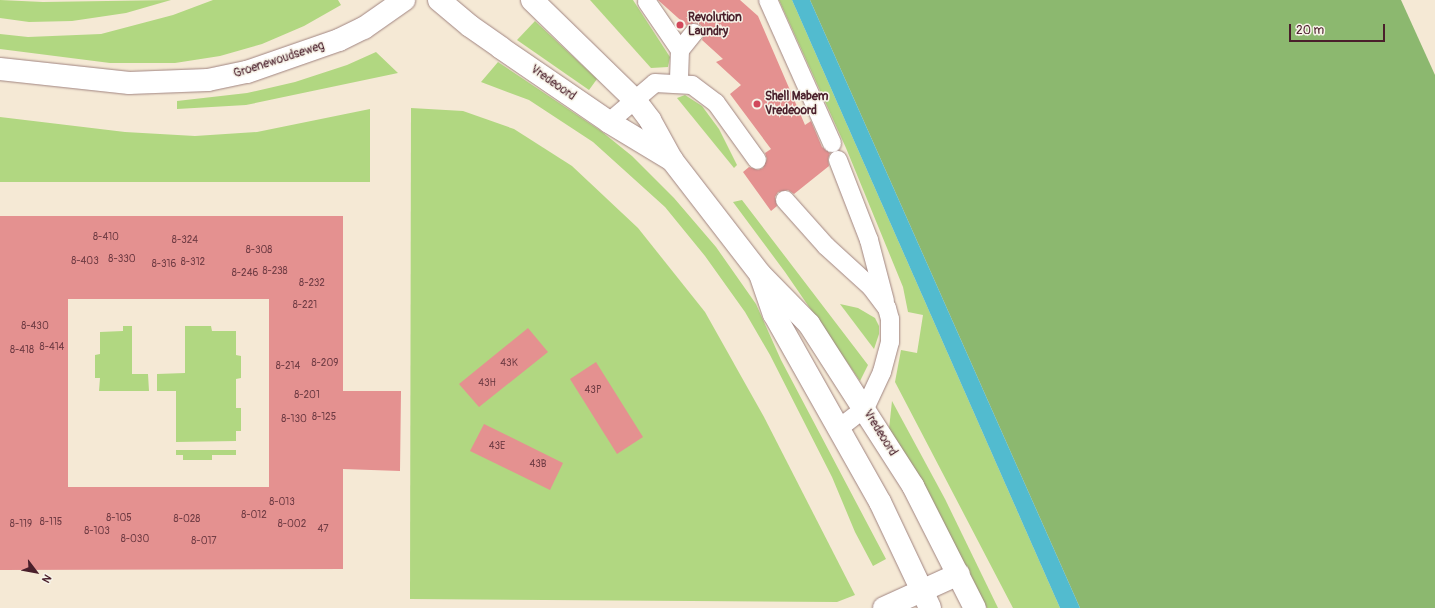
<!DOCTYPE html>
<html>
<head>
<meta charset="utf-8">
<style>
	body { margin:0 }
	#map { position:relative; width:1435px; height:608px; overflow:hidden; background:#f5e9d5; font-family:Pangolin,sans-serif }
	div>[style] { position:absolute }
	.green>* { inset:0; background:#b1d781 }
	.forest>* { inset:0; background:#8cb86f }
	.water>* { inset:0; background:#52bbcf }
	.building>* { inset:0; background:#e49190 }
	.roads { filter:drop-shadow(0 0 1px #a08480) drop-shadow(0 0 1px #a08480) }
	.service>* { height:18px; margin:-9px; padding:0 9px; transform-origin:9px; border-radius:9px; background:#fff }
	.minor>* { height:22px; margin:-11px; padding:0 11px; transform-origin:11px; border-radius:11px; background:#fff }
	.tertiary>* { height:22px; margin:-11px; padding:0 11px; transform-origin:11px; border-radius:11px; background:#fff }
	.dots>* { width:11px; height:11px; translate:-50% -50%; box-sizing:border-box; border:2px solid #f7f3e8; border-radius:50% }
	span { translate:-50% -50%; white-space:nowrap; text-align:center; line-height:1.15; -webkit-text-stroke:3px #f7f3e8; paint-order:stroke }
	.number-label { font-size:10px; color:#703c44 }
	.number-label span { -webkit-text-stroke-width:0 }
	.poi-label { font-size:12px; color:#4a1f2b; font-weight:700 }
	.left { translate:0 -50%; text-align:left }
	.street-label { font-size:12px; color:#4a1f2b }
	.north { position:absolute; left:16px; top:552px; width:40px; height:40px; -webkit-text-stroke:3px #f7f3e8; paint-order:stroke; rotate:122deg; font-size:11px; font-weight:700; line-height:16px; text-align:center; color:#4a1f2b }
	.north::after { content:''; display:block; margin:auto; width:14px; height:18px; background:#4a1f2b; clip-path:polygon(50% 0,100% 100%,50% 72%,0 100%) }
	.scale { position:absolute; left:1289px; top:24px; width:96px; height:18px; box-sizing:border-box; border:2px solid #4a1f2b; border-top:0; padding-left:5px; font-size:12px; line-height:14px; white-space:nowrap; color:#4a1f2b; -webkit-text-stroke:3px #f7f3e8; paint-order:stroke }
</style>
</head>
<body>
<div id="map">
	<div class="green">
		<i style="clip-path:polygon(0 0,43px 2px,171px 0,126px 13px,72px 21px,29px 22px,0 18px)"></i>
		<i style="clip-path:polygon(213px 0,338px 0,341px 5px,304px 26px,262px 44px,220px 56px,175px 63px,110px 63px,0 49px,0 34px,28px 37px,101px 34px,173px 15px)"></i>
		<i style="clip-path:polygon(590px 0,633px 0,670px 57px,668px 67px,651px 68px)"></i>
		<i style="clip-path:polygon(779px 0,792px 0,1060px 608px,1013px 608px,895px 382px,901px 350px,917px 353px,923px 315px,908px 312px,903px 287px,846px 148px)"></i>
		<i style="clip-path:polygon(535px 21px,597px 79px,589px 90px,517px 40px)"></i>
		<i style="clip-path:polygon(376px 52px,398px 73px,246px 105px,177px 109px,177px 101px,247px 93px,295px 82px,347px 65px)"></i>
		<i style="clip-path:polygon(498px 62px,601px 131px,632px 156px,674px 198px,716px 247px,756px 304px,781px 360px,886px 559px,873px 566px,855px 532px,832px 477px,770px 355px,745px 312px,705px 256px,665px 207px,593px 142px,529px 100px,481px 82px)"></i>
		<i style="clip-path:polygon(685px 95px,702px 106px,719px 129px,737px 165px,734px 168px,677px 98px)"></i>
		<i style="clip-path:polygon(411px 108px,463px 111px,514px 129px,572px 166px,638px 228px,705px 312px,764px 417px,855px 595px,837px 602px,410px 599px)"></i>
		<i style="clip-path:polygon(370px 109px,370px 182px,0 182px,0 117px,125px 132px,195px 136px,257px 132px)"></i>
		<i style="clip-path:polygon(742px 200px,868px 365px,860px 381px,785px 272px,733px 202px)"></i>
		<i style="clip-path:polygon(840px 304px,858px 308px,875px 318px,879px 326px,879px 334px,874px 349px)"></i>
		<i style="clip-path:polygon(123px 326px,132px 326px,132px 374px,148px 374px,149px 391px,99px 391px,100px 378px,95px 378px,95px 355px,100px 354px,100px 332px,123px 331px)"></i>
		<i style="clip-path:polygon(185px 326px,211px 326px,212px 331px,236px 331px,236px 355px,241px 356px,241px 378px,236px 379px,236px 408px,241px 408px,241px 431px,236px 431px,236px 441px,176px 442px,176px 391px,157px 391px,157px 374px,185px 373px)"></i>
		<i style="clip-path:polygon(892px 401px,945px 499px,998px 608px,987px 608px,889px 429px)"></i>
		<i style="clip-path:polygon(176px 450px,236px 450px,236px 455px,212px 455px,212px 460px,183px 460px,183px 455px,176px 455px)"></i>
	</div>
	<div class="forest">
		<i style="clip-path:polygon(810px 0,1401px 0,1435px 75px,1435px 608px,1080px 608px)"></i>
	</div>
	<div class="water">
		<i style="clip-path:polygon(792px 0,810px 0,1080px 608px,1060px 608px)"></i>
	</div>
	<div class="building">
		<i style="clip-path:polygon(658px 0,740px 0,758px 16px,805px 125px,811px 121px,822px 147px,830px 153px,828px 159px,829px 166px,794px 194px,788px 190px,778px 192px,775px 197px,777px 206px,771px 211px,743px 172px,749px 167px,758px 170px,763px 168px,767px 159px,765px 153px,771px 149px,730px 94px,741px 85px,716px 62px,723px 59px,702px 40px,704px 34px,701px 25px,695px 23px,687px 26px)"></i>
		<i style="clip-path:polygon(evenodd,0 216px,343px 216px,343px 391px,401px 391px,400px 471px,343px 469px,343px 569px,0 570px,0 216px,68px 299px,269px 299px,269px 487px,68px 487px,68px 299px)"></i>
		<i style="clip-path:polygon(528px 328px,548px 352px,479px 407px,459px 384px)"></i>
		<i style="clip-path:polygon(596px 362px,643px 437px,617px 454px,570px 379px)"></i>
		<i style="clip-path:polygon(484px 424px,563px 463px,550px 490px,470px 451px)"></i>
	</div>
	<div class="roads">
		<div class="service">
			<i style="left:768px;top:0;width:157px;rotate:65.9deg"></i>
			<i style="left:647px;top:2px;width:58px;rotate:55.5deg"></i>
			<i style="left:680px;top:50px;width:33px;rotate:92deg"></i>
			<i style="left:680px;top:50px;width:22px;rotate:-51deg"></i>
			<i style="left:609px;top:122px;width:60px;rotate:-40.3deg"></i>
			<i style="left:655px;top:83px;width:37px;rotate:3deg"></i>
			<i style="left:692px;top:85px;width:30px;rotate:37deg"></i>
			<i style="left:716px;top:103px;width:70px;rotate:54.3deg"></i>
			<i style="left:838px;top:160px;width:86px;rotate:68.8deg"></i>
			<i style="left:869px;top:240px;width:63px;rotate:75.3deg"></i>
			<i style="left:785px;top:200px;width:62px;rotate:48.3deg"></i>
			<i style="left:826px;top:246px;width:61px;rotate:42.3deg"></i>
			<i style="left:871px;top:287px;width:26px;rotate:53deg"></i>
			<i style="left:887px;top:308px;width:11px;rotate:75deg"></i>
			<i style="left:890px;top:319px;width:23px;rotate:90deg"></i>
			<i style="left:890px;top:342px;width:31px;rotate:105deg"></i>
			<i style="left:882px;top:372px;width:40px;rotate:115deg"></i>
			<i style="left:865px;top:408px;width:34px;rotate:142deg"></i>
		</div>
		<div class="minor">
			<i style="left:884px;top:608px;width:82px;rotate:-24.4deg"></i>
		</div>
		<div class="tertiary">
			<i style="left:439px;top:0;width:40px;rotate:40deg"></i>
			<i style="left:470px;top:26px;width:38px;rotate:35deg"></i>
			<i style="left:501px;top:48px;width:131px;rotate:34.4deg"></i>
			<i style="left:609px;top:122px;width:74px;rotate:31.1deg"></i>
			<i style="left:532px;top:0;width:144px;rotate:44.2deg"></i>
			<i style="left:635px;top:100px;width:25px;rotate:53deg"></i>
			<i style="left:650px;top:120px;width:46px;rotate:61.2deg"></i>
			<i style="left:672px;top:160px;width:144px;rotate:52.3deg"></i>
			<i style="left:760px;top:274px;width:70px;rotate:45.6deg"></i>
			<i style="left:809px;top:324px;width:193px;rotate:57.3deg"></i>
			<i style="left:913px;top:486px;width:137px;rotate:63.1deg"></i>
			<i style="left:0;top:69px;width:130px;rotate:6.2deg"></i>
			<i style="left:129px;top:83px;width:79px;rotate:-2.2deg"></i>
			<i style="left:208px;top:80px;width:40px;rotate:-12deg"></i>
			<i style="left:247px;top:72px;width:97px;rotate:-19.2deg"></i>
			<i style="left:339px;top:40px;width:28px;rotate:-26deg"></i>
			<i style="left:364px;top:28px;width:49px;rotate:-35deg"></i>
			<i style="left:761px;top:277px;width:39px;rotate:71deg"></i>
			<i style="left:774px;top:314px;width:216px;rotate:60.6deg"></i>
			<i style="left:880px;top:502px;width:117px;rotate:64.7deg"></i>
		</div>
	</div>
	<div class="dots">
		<i style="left:680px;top:25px;background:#d1495b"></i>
		<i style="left:757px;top:104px;background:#d1495b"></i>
	</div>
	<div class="number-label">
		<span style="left:106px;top:238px">8-410</span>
		<span style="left:185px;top:241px">8-324</span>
		<span style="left:259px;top:251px">8-308</span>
		<span style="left:122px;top:260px">8-330</span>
		<span style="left:85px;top:262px">8-403</span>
		<span style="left:193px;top:263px">8-312</span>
		<span style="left:164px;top:265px">8-316</span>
		<span style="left:275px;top:272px">8-238</span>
		<span style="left:245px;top:274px">8-246</span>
		<span style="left:312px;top:284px">8-232</span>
		<span style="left:305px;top:306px">8-221</span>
		<span style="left:35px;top:327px">8-430</span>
		<span style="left:52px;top:348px">8-414</span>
		<span style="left:22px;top:351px">8-418</span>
		<span style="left:325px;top:364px">8-209</span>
		<span style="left:509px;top:364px">43K</span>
		<span style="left:288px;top:367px">8-214</span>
		<span style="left:487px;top:384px">43H</span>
		<span style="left:593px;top:391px">43P</span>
		<span style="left:307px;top:396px">8-201</span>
		<span style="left:324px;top:418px">8-125</span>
		<span style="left:294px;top:420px">8-130</span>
		<span style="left:497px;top:447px">43E</span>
		<span style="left:538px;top:465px">43B</span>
		<span style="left:282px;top:503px">8-013</span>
		<span style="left:254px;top:516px">8-012</span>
		<span style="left:119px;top:519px">8-105</span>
		<span style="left:187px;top:520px">8-028</span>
		<span style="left:51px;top:523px">8-115</span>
		<span style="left:21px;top:525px">8-119</span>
		<span style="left:292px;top:525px">8-002</span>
		<span style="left:323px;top:530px">47</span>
		<span style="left:97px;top:532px">8-103</span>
		<span style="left:135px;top:540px">8-030</span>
		<span style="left:204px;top:542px">8-017</span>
	</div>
	<div class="poi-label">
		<span class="left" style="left:688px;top:25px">Revolution<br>Laundry</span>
		<span class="left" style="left:765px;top:104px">Shell Mabem<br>Vredeoord</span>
	</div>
	<div class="street-label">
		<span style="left:279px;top:60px;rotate:-18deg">Groenewoudseweg</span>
		<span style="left:553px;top:83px;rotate:35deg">Vredeoord</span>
		<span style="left:880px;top:433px;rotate:58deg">Vredeoord</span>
	</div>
	<div class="north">N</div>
	<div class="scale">20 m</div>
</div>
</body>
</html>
